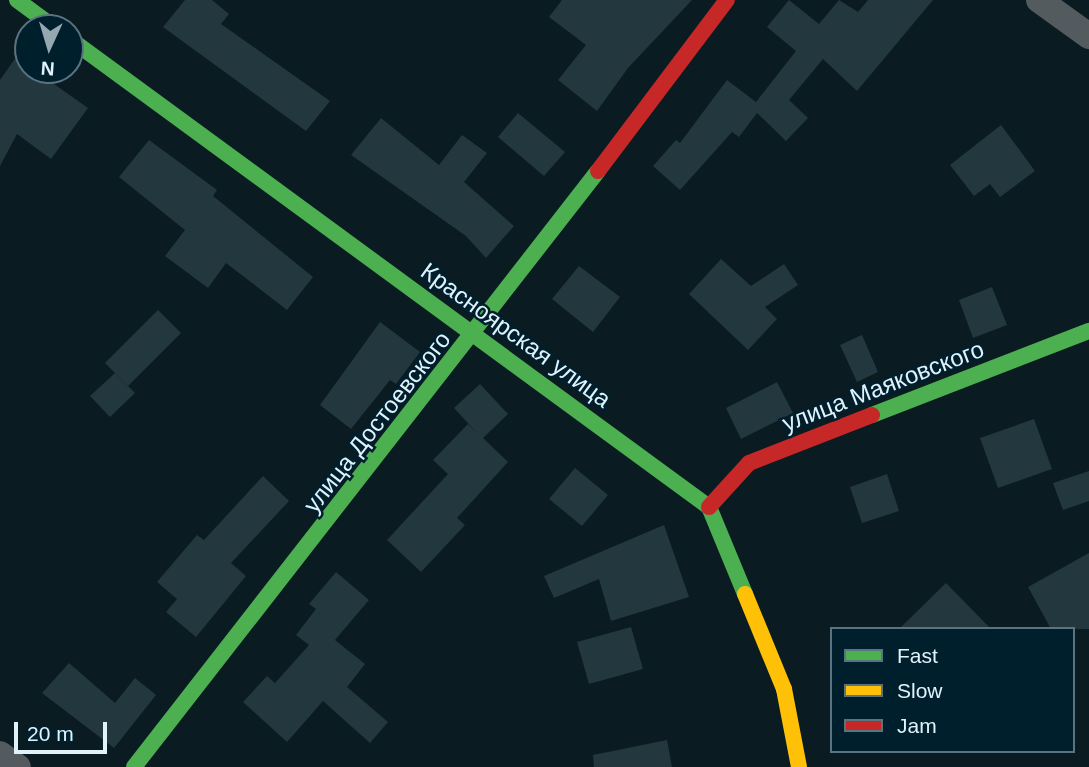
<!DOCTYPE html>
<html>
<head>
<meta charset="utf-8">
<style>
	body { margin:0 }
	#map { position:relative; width:1089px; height:767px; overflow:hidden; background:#0a1b22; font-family:Helvetica,sans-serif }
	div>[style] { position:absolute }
	.building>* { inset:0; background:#23373f }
	.street>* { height:26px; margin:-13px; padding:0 13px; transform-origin:13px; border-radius:13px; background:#545b5e }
	.fast>* { height:16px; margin:-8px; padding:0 8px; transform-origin:8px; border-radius:8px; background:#4caf50 }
	.slow>* { height:16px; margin:-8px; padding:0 8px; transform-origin:8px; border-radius:8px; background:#ffc107 }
	.jam>* { height:16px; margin:-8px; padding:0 8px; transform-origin:8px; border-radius:8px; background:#c62828 }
	span { translate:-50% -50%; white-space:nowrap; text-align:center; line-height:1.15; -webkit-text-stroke:5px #001f2d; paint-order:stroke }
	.street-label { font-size:24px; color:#e0f2fc }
	.legend { position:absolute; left:830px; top:627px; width:245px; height:126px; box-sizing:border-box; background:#001f2d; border:2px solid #5a7380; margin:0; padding:9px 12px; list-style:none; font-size:21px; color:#e0f2fc }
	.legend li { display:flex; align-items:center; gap:14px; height:35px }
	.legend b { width:35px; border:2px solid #5a7380 }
	.north { position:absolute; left:14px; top:14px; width:70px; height:70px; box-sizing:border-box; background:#001f2d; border:2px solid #5a7380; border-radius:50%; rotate:184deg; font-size:19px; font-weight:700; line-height:28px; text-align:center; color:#e0f2fc }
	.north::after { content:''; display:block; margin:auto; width:24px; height:32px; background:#95a7b0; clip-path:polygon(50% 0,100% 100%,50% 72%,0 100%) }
	.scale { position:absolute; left:14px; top:722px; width:93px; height:32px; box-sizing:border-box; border:4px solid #e0f2fc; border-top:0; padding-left:9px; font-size:21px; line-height:24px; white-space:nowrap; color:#e0f2fc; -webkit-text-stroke:5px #001f2d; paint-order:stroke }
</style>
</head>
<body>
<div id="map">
	<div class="building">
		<i style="clip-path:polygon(185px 0,212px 0,229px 14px,221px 24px,330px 101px,306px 131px,163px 27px)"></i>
		<i style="clip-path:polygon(562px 0,692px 0,628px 68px,597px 111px,558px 80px,586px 45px,549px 17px)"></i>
		<i style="clip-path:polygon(789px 0,819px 24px,839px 0,858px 12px,868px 0,933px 0,857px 91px,823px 59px,789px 100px,808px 118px,786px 141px,757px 113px,739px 137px,732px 132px,680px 190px,653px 166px,676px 140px,680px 143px,727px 80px,756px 102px,796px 51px,767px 27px)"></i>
		<i style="clip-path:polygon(28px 40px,28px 70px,63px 70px,54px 84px,88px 108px,51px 159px,17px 134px,0 166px,0 80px)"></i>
		<i style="clip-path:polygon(518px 113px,565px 152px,544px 176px,498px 137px)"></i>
		<i style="clip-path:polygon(381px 118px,439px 165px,462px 135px,487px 153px,464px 182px,514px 226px,486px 258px,466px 236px,351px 155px)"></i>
		<i style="clip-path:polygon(1001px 125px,1035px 171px,1000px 197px,990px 184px,974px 196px,950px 165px)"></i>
		<i style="clip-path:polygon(149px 140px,217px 190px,213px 196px,313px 277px,287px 310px,226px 263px,208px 288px,165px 256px,185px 230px,119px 177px)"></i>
		<i style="clip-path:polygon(721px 259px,751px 286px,784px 264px,798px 285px,765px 307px,777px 319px,748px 350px,689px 294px)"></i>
		<i style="clip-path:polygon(579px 266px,620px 297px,593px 332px,552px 299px)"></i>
		<i style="clip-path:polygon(992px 287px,1007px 325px,973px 338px,959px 300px)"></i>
		<i style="clip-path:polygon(158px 310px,181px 333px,128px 386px,105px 363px)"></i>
		<i style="clip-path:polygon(380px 322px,420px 352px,396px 384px,390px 380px,351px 429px,320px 405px)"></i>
		<i style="clip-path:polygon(862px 335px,878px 372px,857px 382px,840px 345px)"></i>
		<i style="clip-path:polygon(115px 373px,135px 393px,110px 417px,90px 396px)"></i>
		<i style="clip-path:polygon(777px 382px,793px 413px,741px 439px,726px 408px)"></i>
		<i style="clip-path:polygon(480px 384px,508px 414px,483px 438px,508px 462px,457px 518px,465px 525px,421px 572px,387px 540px,448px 474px,433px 460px,468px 424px,478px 434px,454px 408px)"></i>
		<i style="clip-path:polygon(1034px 419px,1052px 469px,998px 488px,980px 438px)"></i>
		<i style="clip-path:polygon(575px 468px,608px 495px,582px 526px,549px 499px)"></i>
		<i style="clip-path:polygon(1089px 471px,1089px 501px,1063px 510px,1053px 483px)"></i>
		<i style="clip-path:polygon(887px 474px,899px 511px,862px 523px,850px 487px)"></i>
		<i style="clip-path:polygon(263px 476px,289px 501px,231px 563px,246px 576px,196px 637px,166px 612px,177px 599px,157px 582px,197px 535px,204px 540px)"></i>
		<i style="clip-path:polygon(664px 525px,689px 597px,611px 621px,599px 579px,554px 598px,544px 576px)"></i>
		<i style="clip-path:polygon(1089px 553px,1089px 629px,1051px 629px,1028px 587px)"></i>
		<i style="clip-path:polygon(336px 572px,369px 600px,335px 640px,365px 664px,347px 687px,388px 722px,370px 743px,323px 701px,287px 742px,243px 702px,267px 676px,275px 683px,309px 645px,296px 635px,316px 609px,309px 604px)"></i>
		<i style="clip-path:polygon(946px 583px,991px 629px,899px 629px)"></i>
		<i style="clip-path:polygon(631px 627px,643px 669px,589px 684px,577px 642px)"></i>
		<i style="clip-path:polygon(69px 663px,115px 703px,135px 678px,156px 695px,114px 748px,42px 693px)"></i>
		<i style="clip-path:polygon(667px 740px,672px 767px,594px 767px,593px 755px)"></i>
	</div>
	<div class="street">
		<i style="left:1039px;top:0;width:62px;rotate:35.8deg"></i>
		<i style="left:0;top:754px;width:22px;rotate:36deg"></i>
	</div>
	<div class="fast">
		<i style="left:17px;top:0;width:47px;rotate:36.4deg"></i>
		<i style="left:70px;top:39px;width:792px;rotate:36.22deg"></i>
		<i style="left:709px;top:507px;width:94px;rotate:67.5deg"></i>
		<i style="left:872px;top:415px;width:233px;rotate:-21.2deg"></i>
		<i style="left:134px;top:767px;width:755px;rotate:-52.1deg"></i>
	</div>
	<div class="slow">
		<i style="left:745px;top:594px;width:103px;rotate:67.7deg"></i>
		<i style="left:784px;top:689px;width:79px;rotate:79.1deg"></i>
	</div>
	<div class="jam">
		<i style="left:598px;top:171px;width:214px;rotate:-53deg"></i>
		<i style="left:709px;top:507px;width:59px;rotate:-47.7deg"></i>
		<i style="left:749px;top:463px;width:132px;rotate:-21.3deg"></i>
	</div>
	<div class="street-label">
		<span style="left:516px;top:335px;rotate:36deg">Красноярская улица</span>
		<span style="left:883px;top:386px;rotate:-21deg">улица Маяковского</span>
		<span style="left:377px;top:422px;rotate:-52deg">улица Достоевского</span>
	</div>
	<ul class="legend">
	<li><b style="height:9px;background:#4caf50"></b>Fast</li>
	<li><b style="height:9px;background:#ffc107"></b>Slow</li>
	<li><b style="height:9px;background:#c62828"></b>Jam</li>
	</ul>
	<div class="north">N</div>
	<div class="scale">20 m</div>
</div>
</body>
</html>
